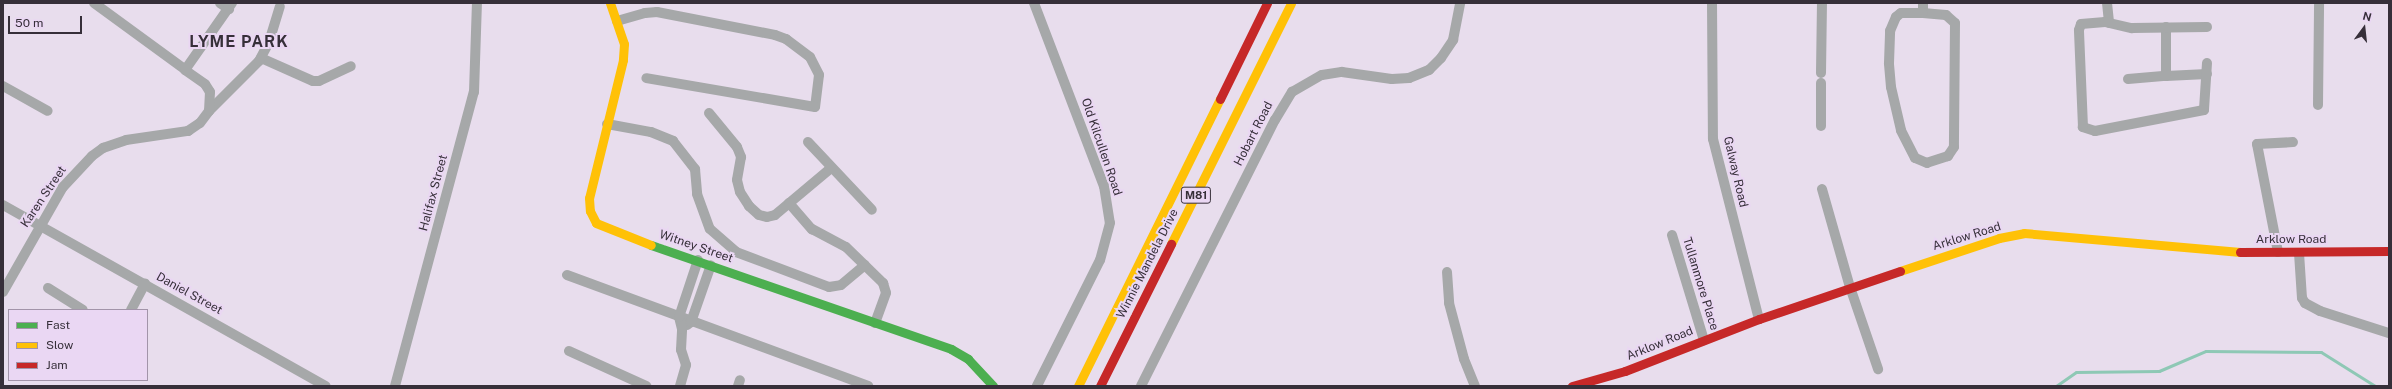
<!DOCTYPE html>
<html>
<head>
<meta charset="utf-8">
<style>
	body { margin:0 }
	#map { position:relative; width:2392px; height:389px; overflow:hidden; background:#e8dded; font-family:"Public Sans",sans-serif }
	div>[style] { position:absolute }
	.stream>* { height:3px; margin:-1.5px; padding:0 1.5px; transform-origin:1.5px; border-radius:1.5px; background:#8ec8b5 }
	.street>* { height:10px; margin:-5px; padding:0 5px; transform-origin:5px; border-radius:5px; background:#a6a8a9 }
	.fast>* { height:9px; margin:-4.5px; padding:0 4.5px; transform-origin:4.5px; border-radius:4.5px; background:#4caf50 }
	.slow>* { height:9px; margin:-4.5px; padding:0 4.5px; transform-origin:4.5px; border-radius:4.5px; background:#ffc107 }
	.jam>* { height:9px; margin:-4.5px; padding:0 4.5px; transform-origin:4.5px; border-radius:4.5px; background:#c62828 }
	span { translate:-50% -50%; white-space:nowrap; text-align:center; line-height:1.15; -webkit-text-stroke:4px #ead7f3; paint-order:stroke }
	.shield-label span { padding:1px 3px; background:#ead7f3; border:1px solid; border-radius:3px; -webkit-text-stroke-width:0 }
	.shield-label { font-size:11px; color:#362f39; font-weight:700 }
	.street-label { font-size:12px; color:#362f39 }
	.district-label { font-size:16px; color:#362f39; font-weight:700; letter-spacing:1px }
	.frame { position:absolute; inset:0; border:4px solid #362f39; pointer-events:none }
	.legend { position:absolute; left:8px; top:309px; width:140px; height:72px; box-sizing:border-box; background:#ead7f3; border:1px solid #a294a9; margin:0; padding:5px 7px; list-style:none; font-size:12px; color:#362f39 }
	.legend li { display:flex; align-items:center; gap:8px; height:20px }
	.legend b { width:20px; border:1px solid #a294a9 }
	.north { position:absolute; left:2344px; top:8px; width:40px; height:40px; -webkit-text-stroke:3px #ead7f3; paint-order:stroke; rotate:15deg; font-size:11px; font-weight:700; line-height:16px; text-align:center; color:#362f39 }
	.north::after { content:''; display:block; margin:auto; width:14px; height:18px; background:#362f39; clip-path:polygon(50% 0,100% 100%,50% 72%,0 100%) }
	.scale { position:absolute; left:8px; top:16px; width:74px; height:18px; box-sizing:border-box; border:2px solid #362f39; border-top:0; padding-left:5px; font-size:12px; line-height:14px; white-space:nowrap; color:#362f39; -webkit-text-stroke:3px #ead7f3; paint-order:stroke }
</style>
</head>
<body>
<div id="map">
	<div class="stream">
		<i style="left:2056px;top:386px;width:24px;rotate:-35deg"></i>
		<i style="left:2076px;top:372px;width:83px;rotate:-0.7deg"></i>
		<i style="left:2159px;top:371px;width:51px;rotate:-23.1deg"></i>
		<i style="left:2206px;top:351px;width:115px;rotate:0.5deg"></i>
		<i style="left:2321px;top:352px;width:64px;rotate:32.2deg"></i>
	</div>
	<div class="street">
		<i style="left:94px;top:3px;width:114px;rotate:36.1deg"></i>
		<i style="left:220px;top:3px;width:11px;rotate:34deg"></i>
		<i style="left:1034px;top:3px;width:196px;rotate:69.1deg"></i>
		<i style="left:1104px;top:186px;width:37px;rotate:81deg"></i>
		<i style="left:1110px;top:223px;width:38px;rotate:105deg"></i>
		<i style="left:1100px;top:260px;width:141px;rotate:116.6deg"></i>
		<i style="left:1712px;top:3px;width:136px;rotate:89.6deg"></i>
		<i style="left:1713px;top:139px;width:186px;rotate:75.7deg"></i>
		<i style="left:1923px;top:3px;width:10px;rotate:90deg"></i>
		<i style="left:1923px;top:13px;width:23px;rotate:5deg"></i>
		<i style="left:1946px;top:15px;width:12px;rotate:42deg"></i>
		<i style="left:1955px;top:23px;width:124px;rotate:90.5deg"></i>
		<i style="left:1954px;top:147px;width:11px;rotate:124deg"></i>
		<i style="left:1948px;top:156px;width:22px;rotate:162deg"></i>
		<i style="left:1927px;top:163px;width:13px;rotate:-157deg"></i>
		<i style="left:1915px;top:158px;width:31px;rotate:-117deg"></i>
		<i style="left:1901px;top:130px;width:44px;rotate:-103.1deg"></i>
		<i style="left:1891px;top:87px;width:24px;rotate:-95deg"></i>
		<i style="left:1889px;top:63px;width:32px;rotate:-88deg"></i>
		<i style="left:1890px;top:31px;width:15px;rotate:-67deg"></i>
		<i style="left:1896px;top:17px;width:6px;rotate:-39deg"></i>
		<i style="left:1901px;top:13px;width:22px"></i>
		<i style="left:2107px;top:3px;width:20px;rotate:84deg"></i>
		<i style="left:617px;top:21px;width:29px;rotate:-16deg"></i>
		<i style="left:645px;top:13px;width:12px;rotate:-5deg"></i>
		<i style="left:657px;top:12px;width:120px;rotate:11deg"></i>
		<i style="left:775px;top:35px;width:12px;rotate:20deg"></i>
		<i style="left:786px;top:39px;width:30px;rotate:37deg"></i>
		<i style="left:810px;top:57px;width:20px;rotate:63deg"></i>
		<i style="left:819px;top:75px;width:32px;rotate:97deg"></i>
		<i style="left:815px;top:107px;width:171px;rotate:-170.3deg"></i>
		<i style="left:2166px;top:27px;width:49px;rotate:90deg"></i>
		<i style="left:2166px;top:76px;width:41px;rotate:-2.8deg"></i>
		<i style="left:261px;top:58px;width:57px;rotate:23.9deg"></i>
		<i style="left:313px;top:81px;width:6px"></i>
		<i style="left:319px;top:81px;width:35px;rotate:-25deg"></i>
		<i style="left:2207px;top:63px;width:47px;rotate:93.7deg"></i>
		<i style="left:2204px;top:110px;width:111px;rotate:169.1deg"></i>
		<i style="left:2095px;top:131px;width:13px;rotate:-162deg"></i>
		<i style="left:2083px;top:127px;width:97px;rotate:-92.4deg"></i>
		<i style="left:2079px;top:30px;width:6px;rotate:-72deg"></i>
		<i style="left:2081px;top:24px;width:24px;rotate:-5deg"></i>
		<i style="left:2105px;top:22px;width:28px;rotate:13deg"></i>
		<i style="left:2132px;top:28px;width:75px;rotate:-0.8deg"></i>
		<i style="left:1821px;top:73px;width:70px;rotate:-89.2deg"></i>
		<i style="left:2128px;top:79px;width:38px;rotate:-5deg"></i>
		<i style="left:3px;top:86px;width:51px;rotate:29.1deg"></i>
		<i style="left:2318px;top:105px;width:102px;rotate:-89.4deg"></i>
		<i style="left:209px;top:111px;width:71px;rotate:-45deg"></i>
		<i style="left:259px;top:61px;width:21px;rotate:-62deg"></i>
		<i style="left:269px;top:42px;width:37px;rotate:-73deg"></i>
		<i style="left:709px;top:113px;width:44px;rotate:50.5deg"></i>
		<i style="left:737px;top:147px;width:11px;rotate:68deg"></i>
		<i style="left:741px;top:157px;width:23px;rotate:100deg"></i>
		<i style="left:737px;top:180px;width:12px;rotate:76deg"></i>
		<i style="left:740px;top:192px;width:17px;rotate:57deg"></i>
		<i style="left:749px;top:206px;width:13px;rotate:42deg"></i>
		<i style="left:759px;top:215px;width:8px;rotate:14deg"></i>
		<i style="left:767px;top:217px;width:8px;rotate:-14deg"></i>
		<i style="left:775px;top:215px;width:73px;rotate:-40deg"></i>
		<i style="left:607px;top:124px;width:45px;rotate:10.3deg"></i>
		<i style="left:651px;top:132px;width:24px;rotate:22deg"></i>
		<i style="left:673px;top:141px;width:36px;rotate:52deg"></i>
		<i style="left:695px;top:169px;width:25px;rotate:85deg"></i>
		<i style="left:697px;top:194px;width:37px;rotate:70deg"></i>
		<i style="left:710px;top:229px;width:35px;rotate:41deg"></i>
		<i style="left:736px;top:252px;width:99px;rotate:20.6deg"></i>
		<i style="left:829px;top:287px;width:12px;rotate:-9deg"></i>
		<i style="left:841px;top:285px;width:31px;rotate:-40deg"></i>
		<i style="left:1821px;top:126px;width:43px;rotate:-90deg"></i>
		<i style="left:808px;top:142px;width:93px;rotate:46.7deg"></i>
		<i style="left:1822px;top:189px;width:102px;rotate:74.1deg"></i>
		<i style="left:1850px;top:287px;width:87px;rotate:71.1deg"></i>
		<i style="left:789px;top:203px;width:35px;rotate:49deg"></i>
		<i style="left:812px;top:229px;width:38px;rotate:28deg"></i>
		<i style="left:846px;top:247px;width:52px;rotate:44.2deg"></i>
		<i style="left:883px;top:283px;width:10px;rotate:73deg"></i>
		<i style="left:886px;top:293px;width:32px;rotate:110deg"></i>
		<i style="left:3px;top:205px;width:370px;rotate:29.3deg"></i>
		<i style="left:1672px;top:235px;width:110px;rotate:73.1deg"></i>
		<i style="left:2278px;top:252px;width:110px;rotate:-101deg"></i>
		<i style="left:2257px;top:144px;width:36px;rotate:-3deg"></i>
		<i style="left:2299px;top:253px;width:45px;rotate:86.2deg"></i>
		<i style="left:2302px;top:298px;width:6px;rotate:59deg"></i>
		<i style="left:2305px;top:303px;width:17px;rotate:28deg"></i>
		<i style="left:2320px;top:311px;width:72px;rotate:17.7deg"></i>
		<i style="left:1447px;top:272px;width:31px;rotate:86deg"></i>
		<i style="left:1449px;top:303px;width:58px;rotate:75deg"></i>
		<i style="left:1464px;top:359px;width:29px;rotate:68deg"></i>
		<i style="left:567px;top:275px;width:321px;rotate:20.2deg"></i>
		<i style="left:48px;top:288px;width:41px;rotate:32.2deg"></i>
		<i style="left:3px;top:292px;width:121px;rotate:-60.3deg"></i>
		<i style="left:63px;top:187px;width:42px;rotate:-46.9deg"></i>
		<i style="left:92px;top:156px;width:14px;rotate:-36deg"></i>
		<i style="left:103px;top:148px;width:24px;rotate:-19deg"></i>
		<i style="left:126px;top:140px;width:63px;rotate:-8.3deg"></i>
		<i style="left:188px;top:131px;width:14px;rotate:-34deg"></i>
		<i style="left:200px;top:123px;width:15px;rotate:-53deg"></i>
		<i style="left:209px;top:111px;width:19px;rotate:-87deg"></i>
		<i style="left:210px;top:92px;width:9px;rotate:-122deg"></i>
		<i style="left:205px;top:84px;width:24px;rotate:-145deg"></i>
		<i style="left:185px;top:70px;width:82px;rotate:-55deg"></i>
		<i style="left:131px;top:310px;width:30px;rotate:-62deg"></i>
		<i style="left:687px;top:325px;width:5px;rotate:-37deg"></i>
		<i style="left:691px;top:322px;width:60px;rotate:-70.7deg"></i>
		<i style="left:569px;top:351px;width:85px;rotate:24.4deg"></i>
		<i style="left:395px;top:386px;width:304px;rotate:-75deg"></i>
		<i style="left:474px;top:92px;width:89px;rotate:-88.1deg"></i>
		<i style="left:680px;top:386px;width:22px;rotate:-74deg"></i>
		<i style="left:686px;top:365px;width:16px;rotate:-108deg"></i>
		<i style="left:681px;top:350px;width:21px;rotate:-87deg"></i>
		<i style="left:682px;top:329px;width:12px;rotate:-104deg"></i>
		<i style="left:679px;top:317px;width:60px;rotate:-71.6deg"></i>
		<i style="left:738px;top:386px;width:6px;rotate:-72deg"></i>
		<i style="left:1141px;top:386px;width:298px;rotate:-63.3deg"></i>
		<i style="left:1275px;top:120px;width:33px;rotate:-59deg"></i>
		<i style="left:1292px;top:92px;width:34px;rotate:-30deg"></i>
		<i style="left:1322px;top:75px;width:20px;rotate:-9deg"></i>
		<i style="left:1342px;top:72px;width:50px;rotate:8deg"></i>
		<i style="left:1392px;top:79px;width:17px;rotate:-3deg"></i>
		<i style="left:1409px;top:78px;width:22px;rotate:-22deg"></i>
		<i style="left:1429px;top:70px;width:17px;rotate:-45deg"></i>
		<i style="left:1441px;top:58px;width:22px;rotate:-56deg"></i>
		<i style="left:1453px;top:40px;width:38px;rotate:-79deg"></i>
	</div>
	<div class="fast">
		<i style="left:651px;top:245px;width:318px;rotate:19.1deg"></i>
		<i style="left:951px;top:349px;width:20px;rotate:30deg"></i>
		<i style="left:968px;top:359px;width:37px;rotate:47deg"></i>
	</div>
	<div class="slow">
		<i style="left:610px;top:3px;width:43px;rotate:71.1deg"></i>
		<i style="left:624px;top:44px;width:16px;rotate:94deg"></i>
		<i style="left:623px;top:60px;width:142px;rotate:103.8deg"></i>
		<i style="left:589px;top:198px;width:13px;rotate:86deg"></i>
		<i style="left:590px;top:211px;width:13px;rotate:63deg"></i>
		<i style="left:596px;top:223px;width:59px;rotate:21.8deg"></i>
		<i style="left:1171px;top:244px;width:269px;rotate:-63.5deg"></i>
		<i style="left:1900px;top:271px;width:104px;rotate:-18.4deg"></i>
		<i style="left:1999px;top:238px;width:25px;rotate:-11deg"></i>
		<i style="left:2024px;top:233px;width:217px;rotate:5deg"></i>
		<i style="left:1078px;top:386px;width:320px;rotate:-63.7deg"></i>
	</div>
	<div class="jam">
		<i style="left:1220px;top:99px;width:107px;rotate:-63.9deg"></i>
		<i style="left:2240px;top:252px;width:149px;rotate:-0.4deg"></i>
		<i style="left:1100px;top:386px;width:159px;rotate:-63.4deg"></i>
		<i style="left:1572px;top:386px;width:55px;rotate:-15.8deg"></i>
		<i style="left:1625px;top:371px;width:144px;rotate:-21.2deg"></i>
		<i style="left:1759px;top:319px;width:149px;rotate:-18.8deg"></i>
	</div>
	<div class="shield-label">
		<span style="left:1196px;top:195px">M81</span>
	</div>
	<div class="street-label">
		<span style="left:1254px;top:134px;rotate:-63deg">Hobart Road</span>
		<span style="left:1101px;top:147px;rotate:71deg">Old Kilcullen Road</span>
		<span style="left:1735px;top:172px;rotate:77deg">Galway Road</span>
		<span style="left:434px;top:193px;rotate:-75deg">Halifax Street</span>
		<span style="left:44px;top:197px;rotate:-56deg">Karen Street</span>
		<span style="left:1967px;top:237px;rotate:-17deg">Arklow Road</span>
		<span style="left:2291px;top:240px">Arklow Road</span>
		<span style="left:696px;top:247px;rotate:19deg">Witney Street</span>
		<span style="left:1148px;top:264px;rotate:-63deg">Winnie Mandela Drive</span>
		<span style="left:1700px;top:284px;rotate:73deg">Tullanmore Place</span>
		<span style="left:189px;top:294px;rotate:29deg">Daniel Street</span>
		<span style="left:1660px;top:344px;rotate:-22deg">Arklow Road</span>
	</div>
	<div class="district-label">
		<span style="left:239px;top:42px">LYME PARK</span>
	</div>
	<div class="frame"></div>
	<ul class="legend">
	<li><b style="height:5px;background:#4caf50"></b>Fast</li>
	<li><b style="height:5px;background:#ffc107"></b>Slow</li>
	<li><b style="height:5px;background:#c62828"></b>Jam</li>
	</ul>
	<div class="north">N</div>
	<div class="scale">50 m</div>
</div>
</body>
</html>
